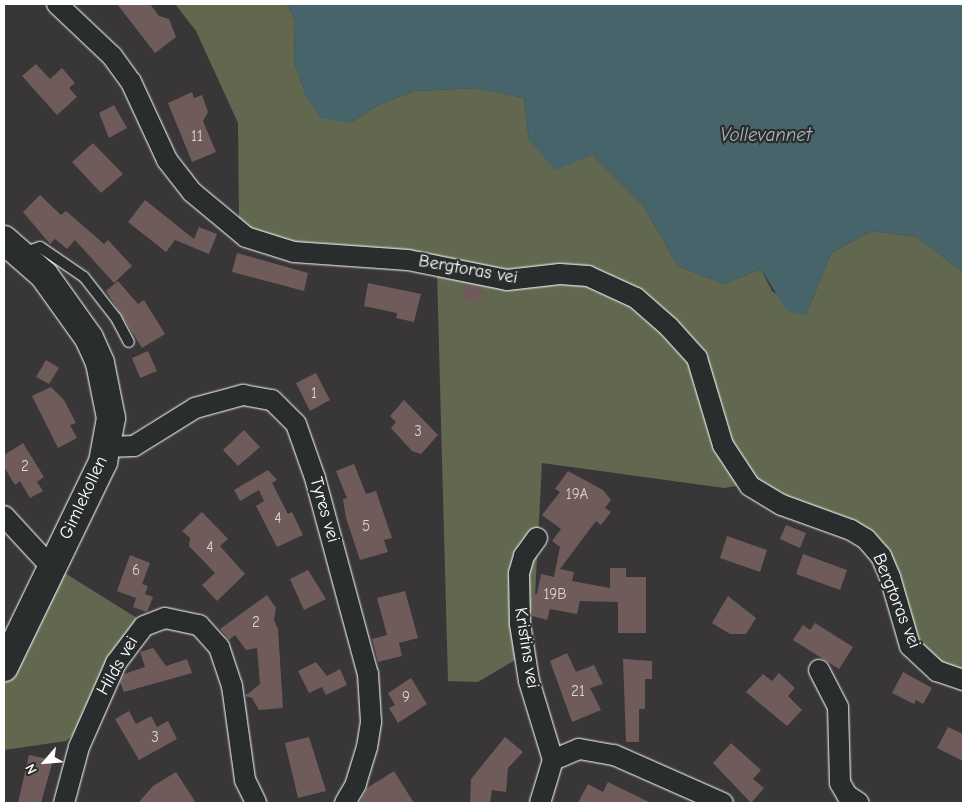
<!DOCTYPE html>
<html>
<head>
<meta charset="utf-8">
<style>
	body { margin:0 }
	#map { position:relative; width:967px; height:807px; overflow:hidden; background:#383637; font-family:"Comic Neue",sans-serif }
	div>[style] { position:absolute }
	.green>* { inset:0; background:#61684f }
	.water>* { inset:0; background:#46646a }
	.building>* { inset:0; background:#6f5c5a }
	.roads { filter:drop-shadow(0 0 1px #fff) drop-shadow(0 0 1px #fff) }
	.lane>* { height:10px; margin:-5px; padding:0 5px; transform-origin:5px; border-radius:5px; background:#2a2d2e }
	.street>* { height:20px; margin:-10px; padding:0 10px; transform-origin:10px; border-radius:10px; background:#2a2d2e }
	.secondary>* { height:28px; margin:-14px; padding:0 14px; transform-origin:14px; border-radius:14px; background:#2a2d2e }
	span { translate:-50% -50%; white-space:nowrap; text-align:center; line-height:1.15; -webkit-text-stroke:4.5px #2a2d2e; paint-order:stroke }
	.number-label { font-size:15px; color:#dbd6d6 }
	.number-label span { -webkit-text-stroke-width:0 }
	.street-label { font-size:18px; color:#fff }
	.water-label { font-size:19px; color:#acb9bc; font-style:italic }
	.frame { position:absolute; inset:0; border:5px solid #fff; pointer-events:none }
	.north { position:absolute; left:20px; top:737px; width:50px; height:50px; -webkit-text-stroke:4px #2a2d2e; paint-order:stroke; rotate:243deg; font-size:14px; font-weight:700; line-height:20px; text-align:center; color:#fff }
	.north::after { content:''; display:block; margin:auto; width:18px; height:22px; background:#fff; clip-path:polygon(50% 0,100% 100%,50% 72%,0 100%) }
</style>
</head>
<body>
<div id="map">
	<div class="green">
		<i style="clip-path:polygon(175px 4px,287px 4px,295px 20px,294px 62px,307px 98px,350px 123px,378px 105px,415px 91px,477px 88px,524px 98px,529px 140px,593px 155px,643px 205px,678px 266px,724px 284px,761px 269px,772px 291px,806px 315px,831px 253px,872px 231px,917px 237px,963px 272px,963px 674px,935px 667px,890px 585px,842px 523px,748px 484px,724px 488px,542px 463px,535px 597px,520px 657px,478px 682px,448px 681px,437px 273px,309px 253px,239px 225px,238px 123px,196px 31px)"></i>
		<i style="clip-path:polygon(44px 560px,148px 625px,92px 719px,66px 741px,4px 750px,4px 657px)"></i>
	</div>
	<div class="water">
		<i style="clip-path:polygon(287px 4px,963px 4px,963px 272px,917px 237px,872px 231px,831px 253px,806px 315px,787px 311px,761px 269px,724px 284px,678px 266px,643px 205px,593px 155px,555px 170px,529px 140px,524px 98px,477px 88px,415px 91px,378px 105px,350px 123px,320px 118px,307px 98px,294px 62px,295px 20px)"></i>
	</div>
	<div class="building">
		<i style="clip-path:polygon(117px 4px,150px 4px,159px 16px,169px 19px,176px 37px,155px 53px)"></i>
		<i style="clip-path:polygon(36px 64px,50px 79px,62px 68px,75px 83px,69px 88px,77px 97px,57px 115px,22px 76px)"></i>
		<i style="clip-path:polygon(192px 92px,194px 98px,202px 95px,208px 112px,203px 121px,216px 152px,192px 162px,168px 103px)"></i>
		<i style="clip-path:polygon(114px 105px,127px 128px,109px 138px,99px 113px)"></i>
		<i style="clip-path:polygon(93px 143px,123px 174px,101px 193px,72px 162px)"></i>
		<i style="clip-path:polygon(40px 195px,61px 215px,66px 211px,104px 244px,108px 240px,132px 266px,114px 283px,75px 240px,67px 249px,55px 239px,50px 244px,23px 212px)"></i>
		<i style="clip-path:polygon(145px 200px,194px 239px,199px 227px,217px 234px,209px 254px,175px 240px,166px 252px,128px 222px)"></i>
		<i style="clip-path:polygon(237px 253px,308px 273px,304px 291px,232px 272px)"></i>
		<i style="clip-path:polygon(118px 281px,138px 304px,144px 300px,165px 334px,142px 348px,106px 291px)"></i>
		<i style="clip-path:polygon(368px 283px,421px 294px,414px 322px,396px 318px,397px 313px,364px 306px)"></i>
		<i style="clip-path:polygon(465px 284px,484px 288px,479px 304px,461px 299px)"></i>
		<i style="clip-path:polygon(148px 351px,157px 371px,140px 378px,132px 358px)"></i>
		<i style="clip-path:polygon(46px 360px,59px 368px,49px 384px,36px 377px)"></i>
		<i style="clip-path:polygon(316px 373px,330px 400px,310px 411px,296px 383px)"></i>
		<i style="clip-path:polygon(51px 387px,64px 400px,76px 423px,70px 425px,77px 438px,58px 448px,32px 396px)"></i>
		<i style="clip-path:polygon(404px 400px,438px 435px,421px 454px,412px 451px,391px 428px,396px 422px,390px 416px)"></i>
		<i style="clip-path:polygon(244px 430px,260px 447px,238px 466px,223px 450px)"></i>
		<i style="clip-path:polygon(23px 443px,44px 477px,37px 482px,43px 491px,30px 498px,20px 481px,15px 485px,4px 467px,4px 455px)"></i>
		<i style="clip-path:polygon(354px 464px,366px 494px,376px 491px,392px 538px,384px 540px,388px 552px,360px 560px,346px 518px,343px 499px,347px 498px,336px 471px)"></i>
		<i style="clip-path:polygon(268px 470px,277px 480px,272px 483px,288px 514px,292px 512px,303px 535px,277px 547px,256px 506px,264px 501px,259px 490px,240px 501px,234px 490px)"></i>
		<i style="clip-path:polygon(568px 471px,603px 490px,611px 500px,605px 508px,611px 512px,601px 525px,596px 521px,560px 569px,574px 572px,572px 581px,610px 588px,610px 568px,626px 568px,626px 577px,646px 577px,646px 633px,618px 633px,618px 602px,580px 601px,577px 614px,550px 609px,547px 620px,532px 616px,531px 593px,537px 594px,541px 574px,554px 577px,560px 547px,552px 541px,561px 529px,542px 515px,560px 492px,555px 489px)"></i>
		<i style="clip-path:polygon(202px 512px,228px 539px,220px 546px,245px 574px,217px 601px,202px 585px,215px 573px,189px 546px,190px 538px,182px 531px)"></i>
		<i style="clip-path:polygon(786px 525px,806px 533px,800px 548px,780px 539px)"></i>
		<i style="clip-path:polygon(727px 536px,767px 550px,760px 572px,720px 558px)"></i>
		<i style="clip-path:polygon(803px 554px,847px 570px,840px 590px,796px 574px)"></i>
		<i style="clip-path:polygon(130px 555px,150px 563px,142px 584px,148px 586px,145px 594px,153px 597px,147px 612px,133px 607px,136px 598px,117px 591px)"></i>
		<i style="clip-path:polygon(308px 570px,326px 599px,304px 610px,290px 579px)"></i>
		<i style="clip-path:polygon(405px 591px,418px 638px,399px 643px,402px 656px,378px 662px,372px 639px,387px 635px,377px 598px)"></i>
		<i style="clip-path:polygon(267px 595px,276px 608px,274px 620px,278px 629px,283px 708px,259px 710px,252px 698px,245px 696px,260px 684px,257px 648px,246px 650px,235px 635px,229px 640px,220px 629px)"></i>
		<i style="clip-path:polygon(728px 596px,756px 618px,746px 634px,730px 634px,712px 623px)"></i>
		<i style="clip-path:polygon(815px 623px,853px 647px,839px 669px,793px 640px,803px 625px,810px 630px)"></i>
		<i style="clip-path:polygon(153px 648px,166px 666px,187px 659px,192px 673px,124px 692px,120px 682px,124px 674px,145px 667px,140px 652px)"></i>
		<i style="clip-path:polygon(567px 653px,576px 672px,594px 665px,603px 684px,590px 688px,601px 710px,572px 722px,550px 661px)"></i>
		<i style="clip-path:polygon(623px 659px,652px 661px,652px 679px,645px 679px,645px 709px,639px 709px,639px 742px,626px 742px)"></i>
		<i style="clip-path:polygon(316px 662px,327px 676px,340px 669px,347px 685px,326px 695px,322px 687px,309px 693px,298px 671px)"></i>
		<i style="clip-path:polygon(903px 672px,932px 688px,923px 704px,916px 700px,914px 704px,892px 693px)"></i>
		<i style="clip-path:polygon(779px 673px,795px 688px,788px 696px,802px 710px,787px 726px,746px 692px,763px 674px,772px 681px)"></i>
		<i style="clip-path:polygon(411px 678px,427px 704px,398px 723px,389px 708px,395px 705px,388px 693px)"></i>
		<i style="clip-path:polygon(129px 711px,136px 724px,151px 716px,157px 727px,168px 721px,177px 739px,139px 760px,115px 719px)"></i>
		<i style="clip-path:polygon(948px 727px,963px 734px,963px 761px,937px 748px)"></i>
		<i style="clip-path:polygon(309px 737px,326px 791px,298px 798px,285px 743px)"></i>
		<i style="clip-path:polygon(505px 737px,523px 752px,508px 768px,506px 792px,492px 790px,490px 803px,470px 803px,471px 779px)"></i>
		<i style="clip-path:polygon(731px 743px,761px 770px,753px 779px,764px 788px,751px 803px,713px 763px)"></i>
		<i style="clip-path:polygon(29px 755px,53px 760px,41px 803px,18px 803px)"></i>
		<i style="clip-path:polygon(394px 771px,414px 803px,359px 803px,367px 788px)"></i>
		<i style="clip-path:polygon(176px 772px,196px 803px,138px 803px,153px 786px)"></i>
		<i style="clip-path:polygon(608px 782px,651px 803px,578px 803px,588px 784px,603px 792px)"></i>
	</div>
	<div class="roads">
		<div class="lane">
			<i style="left:22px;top:253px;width:19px;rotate:-18deg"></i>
			<i style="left:40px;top:247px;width:53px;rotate:34.3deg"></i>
			<i style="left:84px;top:277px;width:52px;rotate:52deg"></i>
			<i style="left:116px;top:318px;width:27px;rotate:62deg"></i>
		</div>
		<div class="street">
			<i style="left:57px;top:4px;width:76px;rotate:43.4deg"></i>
			<i style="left:112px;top:56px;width:32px;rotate:54deg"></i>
			<i style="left:131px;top:82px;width:86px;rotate:65.2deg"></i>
			<i style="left:167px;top:160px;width:41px;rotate:52deg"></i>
			<i style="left:192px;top:192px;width:70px;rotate:39.8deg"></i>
			<i style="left:246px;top:237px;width:50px;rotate:17.4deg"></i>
			<i style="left:294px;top:252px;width:114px;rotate:4deg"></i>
			<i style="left:408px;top:260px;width:101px;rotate:11.4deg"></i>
			<i style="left:507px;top:280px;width:53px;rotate:-6.5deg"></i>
			<i style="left:560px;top:274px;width:28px;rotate:4deg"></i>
			<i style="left:588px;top:276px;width:53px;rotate:24.6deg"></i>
			<i style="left:636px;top:298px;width:44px;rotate:41.3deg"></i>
			<i style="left:669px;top:327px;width:42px;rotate:47.9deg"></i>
			<i style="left:697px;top:358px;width:91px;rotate:73.4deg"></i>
			<i style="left:723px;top:445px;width:49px;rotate:56.6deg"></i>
			<i style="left:750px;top:486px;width:37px;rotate:31deg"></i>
			<i style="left:782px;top:505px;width:73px;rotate:19.9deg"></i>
			<i style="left:851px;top:530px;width:17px;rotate:31deg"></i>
			<i style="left:866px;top:539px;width:23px;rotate:49deg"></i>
			<i style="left:881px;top:556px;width:23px;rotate:67deg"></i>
			<i style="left:890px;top:577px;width:72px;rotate:73.8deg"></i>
			<i style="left:910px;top:646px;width:37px;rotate:43deg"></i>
			<i style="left:937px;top:671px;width:28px;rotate:19deg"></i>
			<i style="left:107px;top:447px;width:27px;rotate:-2deg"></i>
			<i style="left:134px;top:446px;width:72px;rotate:-31.9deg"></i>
			<i style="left:195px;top:408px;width:50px;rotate:-15.2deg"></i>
			<i style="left:243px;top:395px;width:29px;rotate:10deg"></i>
			<i style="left:272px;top:400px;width:34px;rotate:45deg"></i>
			<i style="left:296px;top:424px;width:57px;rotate:70.6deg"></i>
			<i style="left:315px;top:478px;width:203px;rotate:74.9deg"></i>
			<i style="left:368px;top:674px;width:48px;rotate:86.4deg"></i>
			<i style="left:371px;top:722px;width:25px;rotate:99deg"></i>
			<i style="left:367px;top:747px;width:39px;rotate:107deg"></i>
			<i style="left:356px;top:784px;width:22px;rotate:120deg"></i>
			<i style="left:4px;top:516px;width:69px;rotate:47.3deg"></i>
			<i style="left:537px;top:538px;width:22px;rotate:126deg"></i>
			<i style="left:524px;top:556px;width:18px;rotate:106deg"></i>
			<i style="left:519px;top:573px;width:51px;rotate:88.9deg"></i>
			<i style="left:520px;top:624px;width:58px;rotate:81deg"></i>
			<i style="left:529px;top:681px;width:83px;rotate:73.1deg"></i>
			<i style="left:819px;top:670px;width:42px;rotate:62.8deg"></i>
			<i style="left:838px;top:707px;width:76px;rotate:88.5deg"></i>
			<i style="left:840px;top:783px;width:14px;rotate:60deg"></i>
			<i style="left:847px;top:795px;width:14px;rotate:34deg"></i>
			<i style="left:64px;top:803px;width:58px;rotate:-75deg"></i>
			<i style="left:79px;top:747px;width:92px;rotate:-66.2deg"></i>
			<i style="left:116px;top:663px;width:46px;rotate:-52.9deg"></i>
			<i style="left:144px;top:626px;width:22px;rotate:-21deg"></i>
			<i style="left:165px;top:618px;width:35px;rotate:12deg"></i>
			<i style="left:199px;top:625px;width:30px;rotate:48deg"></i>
			<i style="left:219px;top:647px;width:41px;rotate:71.6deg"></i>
			<i style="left:232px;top:686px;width:95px;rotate:82.1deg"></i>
			<i style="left:245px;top:780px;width:25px;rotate:64deg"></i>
			<i style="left:540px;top:803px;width:45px;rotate:-73.2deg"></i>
			<i style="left:553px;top:760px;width:28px;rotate:-23deg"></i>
			<i style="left:579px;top:749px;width:36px;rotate:10deg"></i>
			<i style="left:614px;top:755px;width:119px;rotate:23.8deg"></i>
		</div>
		<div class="secondary">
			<i style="left:4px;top:240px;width:53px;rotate:41.2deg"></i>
			<i style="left:44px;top:275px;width:77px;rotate:54.5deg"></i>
			<i style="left:89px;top:338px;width:27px;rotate:66deg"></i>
			<i style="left:100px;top:363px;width:56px;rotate:78.7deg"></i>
			<i style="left:111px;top:418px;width:45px;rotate:100.3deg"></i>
			<i style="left:103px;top:462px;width:228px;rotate:115.8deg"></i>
		</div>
	</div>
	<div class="number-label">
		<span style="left:197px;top:137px">11</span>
		<span style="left:314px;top:394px">1</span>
		<span style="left:418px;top:432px">3</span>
		<span style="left:25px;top:467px">2</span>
		<span style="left:577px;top:495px">19A</span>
		<span style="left:278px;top:519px">4</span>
		<span style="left:366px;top:527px">5</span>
		<span style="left:210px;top:548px">4</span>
		<span style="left:136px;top:571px">6</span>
		<span style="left:555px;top:595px">19B</span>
		<span style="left:256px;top:623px">2</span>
		<span style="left:578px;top:692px">21</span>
		<span style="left:406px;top:698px">9</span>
		<span style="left:155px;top:738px">3</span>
	</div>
	<div class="street-label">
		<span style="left:468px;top:270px;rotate:10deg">Bergtoras vei</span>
		<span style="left:84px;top:498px;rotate:-65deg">Gimlekollen</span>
		<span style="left:324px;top:510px;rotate:74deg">Tyres vei</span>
		<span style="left:896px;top:601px;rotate:68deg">Bergtoras vei</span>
		<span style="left:526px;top:648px;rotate:81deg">Kristins vei</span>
		<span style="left:118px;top:666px;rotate:-60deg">Hilds vei</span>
	</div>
	<div class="water-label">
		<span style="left:766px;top:136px">Vollevannet</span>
	</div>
	<div class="frame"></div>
	<div class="north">N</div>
</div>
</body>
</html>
